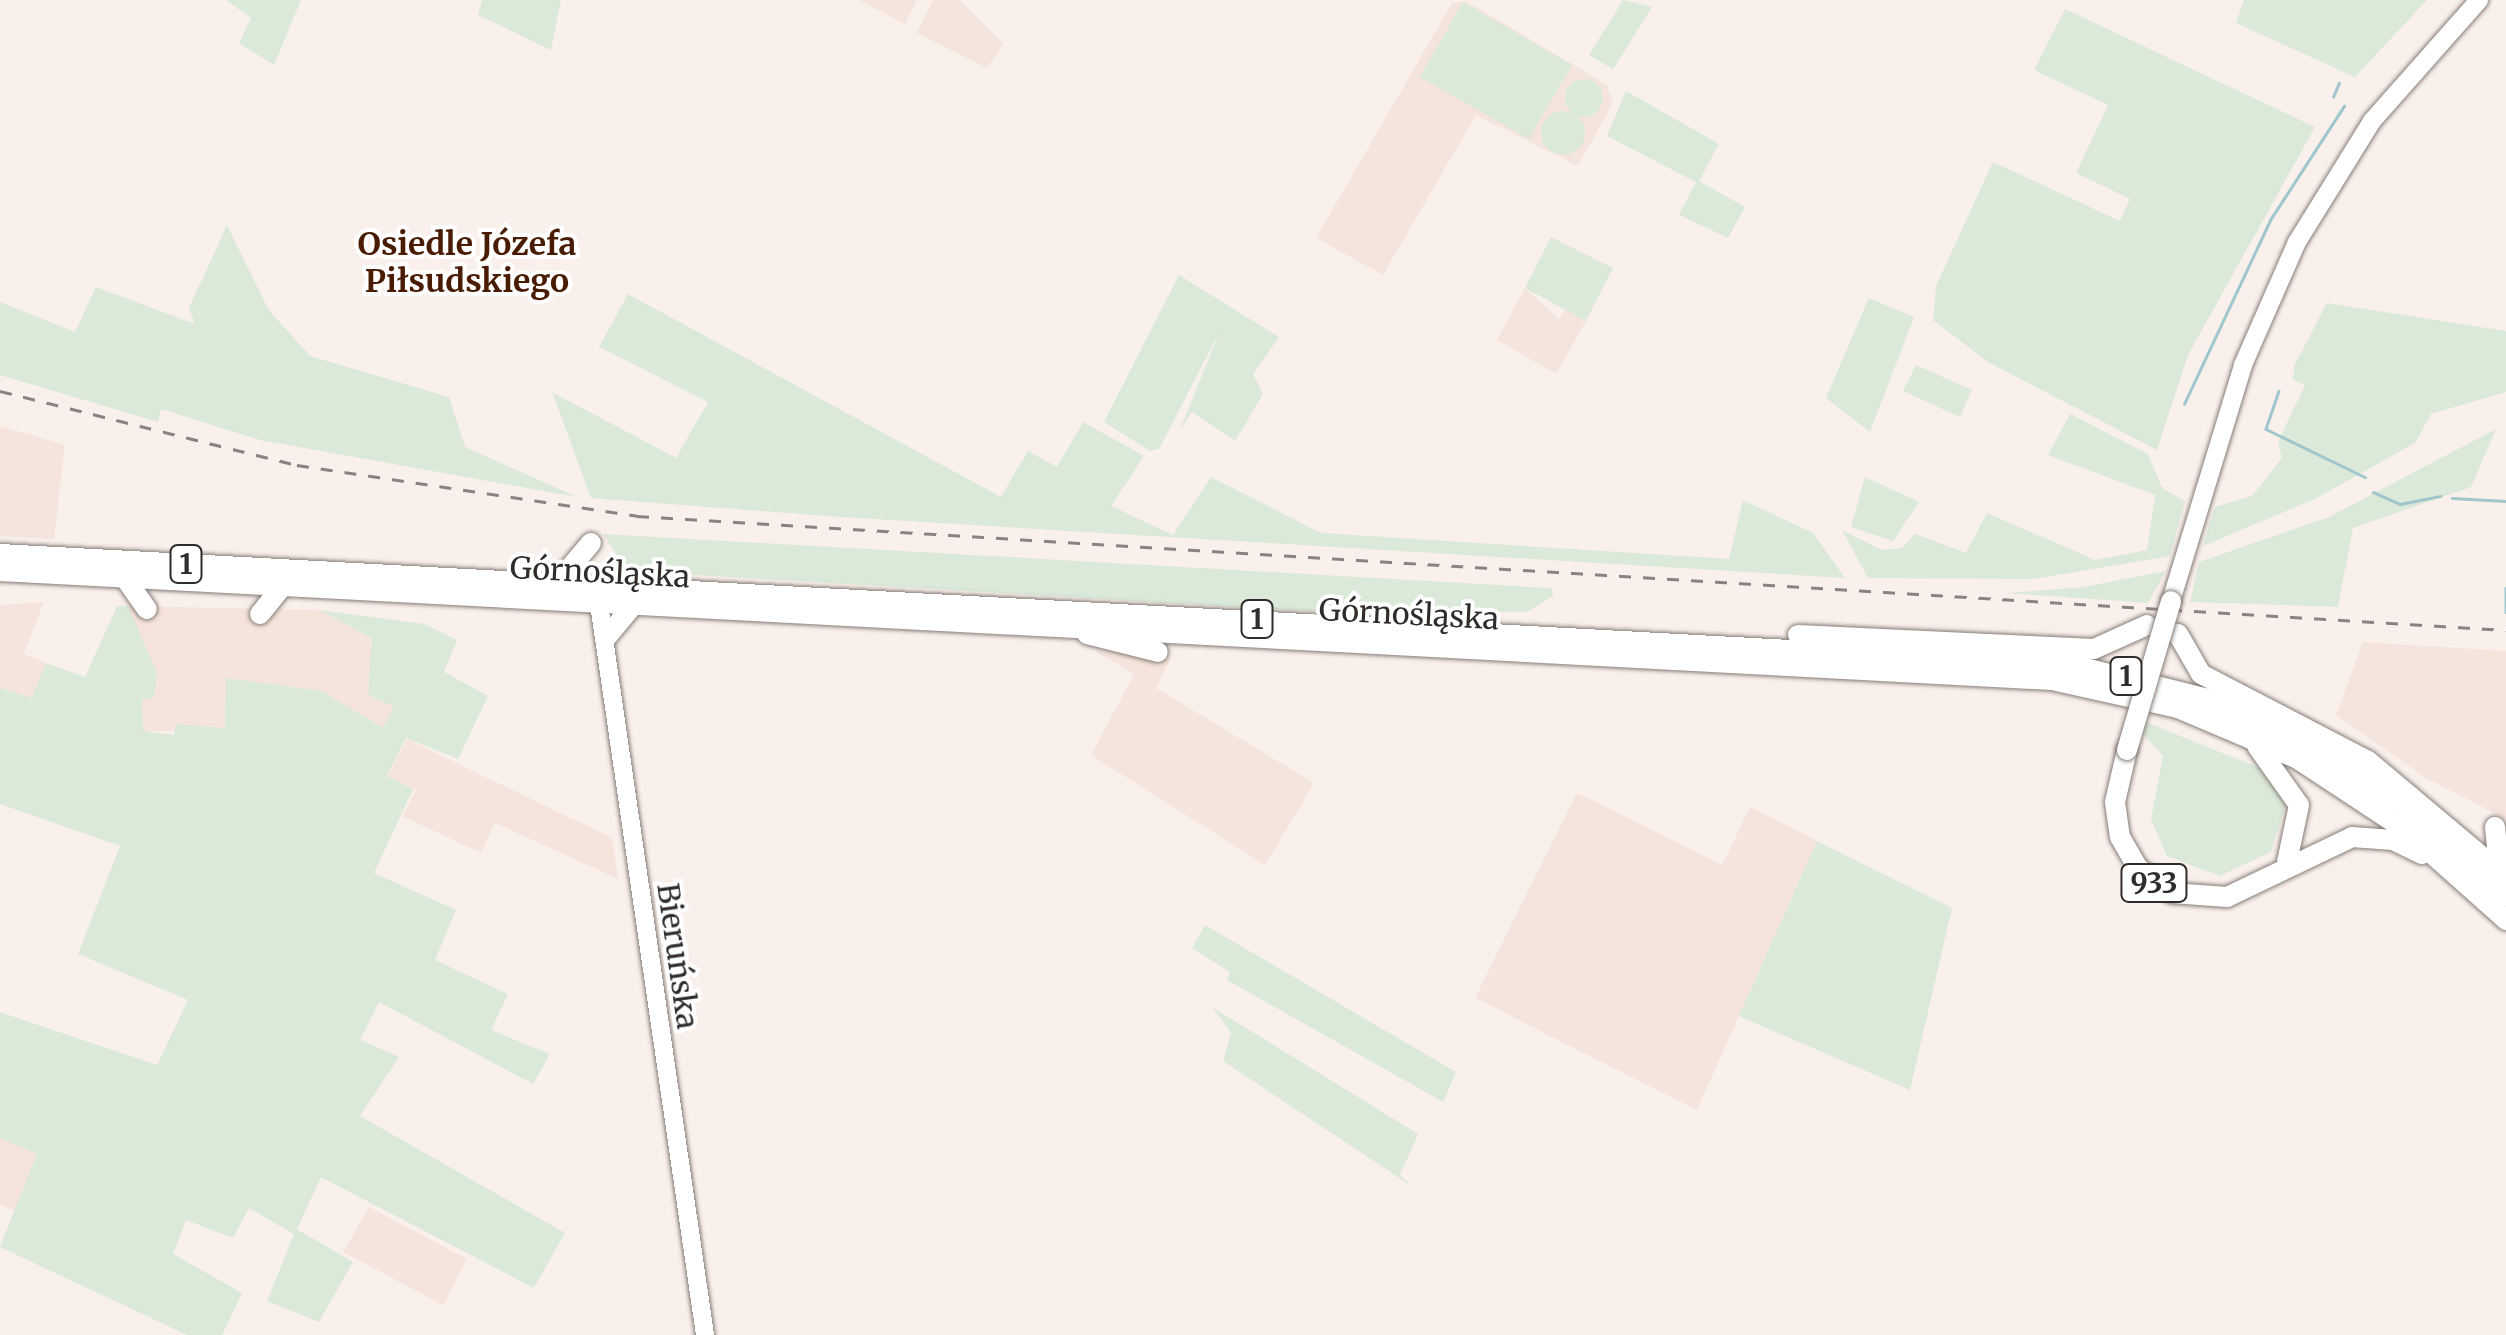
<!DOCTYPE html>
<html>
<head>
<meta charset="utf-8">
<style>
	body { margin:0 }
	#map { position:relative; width:2506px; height:1335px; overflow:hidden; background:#faf0eb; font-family:Merriweather,serif }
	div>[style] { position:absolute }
	.built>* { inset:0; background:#f5e4db }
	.green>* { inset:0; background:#dae9d8 }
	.round { border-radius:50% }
	.stream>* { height:2.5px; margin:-1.25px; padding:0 1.25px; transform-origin:1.25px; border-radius:1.25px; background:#a0c6cd }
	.roads { filter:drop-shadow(0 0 2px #857d78) drop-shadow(0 0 2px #857d78) }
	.secondary>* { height:18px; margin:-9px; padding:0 9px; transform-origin:9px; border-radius:9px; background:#fff }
	.primary>* { height:20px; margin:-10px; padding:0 10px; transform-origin:10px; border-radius:10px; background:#fff }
	.rail>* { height:2.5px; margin-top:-1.25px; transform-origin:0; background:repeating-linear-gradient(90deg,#898380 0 12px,transparent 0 24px) }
	.bridges { filter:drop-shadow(0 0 2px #857d78) drop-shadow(0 0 2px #857d78) }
	.primary-bridge>* { height:20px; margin:-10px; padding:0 10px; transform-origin:10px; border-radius:10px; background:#fff }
	span { translate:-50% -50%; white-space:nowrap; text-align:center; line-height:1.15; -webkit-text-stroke:8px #fff; paint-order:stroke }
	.shield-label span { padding:2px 8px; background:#fff; border:2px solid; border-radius:8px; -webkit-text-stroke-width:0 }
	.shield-label { font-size:28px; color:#2f2c2a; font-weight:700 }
	.street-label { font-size:30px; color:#2f2c2a }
	.neighbourhood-label { font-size:32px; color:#491b00; font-weight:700 }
</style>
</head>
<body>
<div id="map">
	<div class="built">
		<i style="clip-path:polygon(859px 0,917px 0,905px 24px)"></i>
		<i style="clip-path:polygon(933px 0,960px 0,1003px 44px,987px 68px,917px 33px)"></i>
		<i style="clip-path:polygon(1466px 1px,1607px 85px,1613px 103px,1578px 166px,1476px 115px,1383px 275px,1316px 238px,1452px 3px)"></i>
		<i style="clip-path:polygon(1525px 288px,1559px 319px,1566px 310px,1586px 321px,1556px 374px,1497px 340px)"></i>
		<i style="clip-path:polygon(0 426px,65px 445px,54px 539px,0 536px)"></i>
		<i style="clip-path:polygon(44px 602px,24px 654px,46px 663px,32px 699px,0 688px,0 605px)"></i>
		<i style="clip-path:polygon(128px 606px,319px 610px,372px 638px,368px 695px,394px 706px,383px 729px,320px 691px,226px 679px,225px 728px,143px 732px)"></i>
		<i style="clip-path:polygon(2363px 642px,2506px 651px,2506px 819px,2426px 778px,2336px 715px)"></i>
		<i style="clip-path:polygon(1095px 651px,1171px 658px,1156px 688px,1314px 783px,1265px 865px,1091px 755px,1134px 674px)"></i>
		<i style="clip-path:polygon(407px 739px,612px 838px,618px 879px,495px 823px,481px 853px,402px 816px,416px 790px,388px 776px)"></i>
		<i style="clip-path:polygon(1577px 793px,1722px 865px,1750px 807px,1817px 841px,1697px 1110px,1475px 998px)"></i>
		<i style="clip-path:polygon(0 1138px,37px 1153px,16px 1211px,0 1205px)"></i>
		<i style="clip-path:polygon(369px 1207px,467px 1259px,443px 1305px,343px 1252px)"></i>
	</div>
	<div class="green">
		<i style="clip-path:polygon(226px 0,301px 0,274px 65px,239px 43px,251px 18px)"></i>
		<i style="clip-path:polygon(482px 0,561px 0,551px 50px,478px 15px)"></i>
		<i style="clip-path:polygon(1623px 0,1652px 7px,1613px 69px,1589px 55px)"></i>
		<i style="clip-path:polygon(2244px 0,2427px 0,2355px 77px,2236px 23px)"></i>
		<i style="clip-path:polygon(1463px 2px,1572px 65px,1529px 139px,1420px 77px)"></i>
		<i style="clip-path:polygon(2065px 9px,2315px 127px,2188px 355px,2157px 450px,1988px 362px,1933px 320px,1936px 286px,1993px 162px,2120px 221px,2130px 199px,2076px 173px,2108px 105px,2034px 70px)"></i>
		<i class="round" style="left:1565px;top:79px;width:38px;height:38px"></i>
		<i style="clip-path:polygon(1626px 91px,1719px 144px,1699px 181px,1745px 207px,1728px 238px,1679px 215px,1696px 182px,1607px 136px)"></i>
		<i class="round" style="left:1541px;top:111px;width:44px;height:44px"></i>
		<i style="clip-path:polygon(227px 225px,268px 309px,310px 356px,449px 397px,465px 447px,577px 497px,260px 440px,161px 409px,158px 422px,0 375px,0 302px,75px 332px,96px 287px,195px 324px,189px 308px)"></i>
		<i style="clip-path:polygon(1551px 237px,1613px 268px,1586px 321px,1525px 288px)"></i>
		<i style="clip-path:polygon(1179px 275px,1279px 337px,1253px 374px,1263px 394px,1235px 441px,1192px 412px,1179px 432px,1220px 331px,1159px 449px,1150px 451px,1104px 422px)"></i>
		<i style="clip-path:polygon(628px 294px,1001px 497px,1028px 451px,1057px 467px,1083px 422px,1144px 456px,1111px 506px,1173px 535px,1211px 477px,1321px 533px,1729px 559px,1743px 500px,1813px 533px,1845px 578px,840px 517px,591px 498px,552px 392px,676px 458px,708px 402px,599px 347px)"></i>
		<i style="clip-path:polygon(1869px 298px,1914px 317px,1870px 432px,1826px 398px)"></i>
		<i style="clip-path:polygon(2327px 303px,2506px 331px,2506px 392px,2431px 414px,2415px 443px,2315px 499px,2203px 546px,2215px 507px,2252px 496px,2282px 458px,2278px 442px,2305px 385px,2293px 380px,2294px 366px)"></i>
		<i style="clip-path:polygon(1916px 365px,1972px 390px,1960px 417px,1903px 391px)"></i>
		<i style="clip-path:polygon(2070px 414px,2148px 454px,2162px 488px,2185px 501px,2170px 556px,2034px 579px,1868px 578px,1842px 530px,1882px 550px,1902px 548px,1915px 534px,1966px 553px,1987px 513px,2095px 560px,2147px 550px,2155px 495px,2048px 455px)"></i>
		<i style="clip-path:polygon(2496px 429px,2471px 487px,2353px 528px,2338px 607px,2190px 602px,2199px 562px,2329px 517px)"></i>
		<i style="clip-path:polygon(1865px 477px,1919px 502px,1893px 541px,1851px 527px)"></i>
		<i style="clip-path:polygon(603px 534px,1552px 588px,1553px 596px,1527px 612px,1303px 611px,628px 571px)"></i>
		<i style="clip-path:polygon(2166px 571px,2148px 603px,2007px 593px,2084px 587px)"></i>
		<i style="clip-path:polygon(117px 606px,128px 606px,157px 673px,154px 698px,142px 699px,143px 731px,174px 735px,176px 724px,225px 728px,226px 678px,321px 691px,383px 728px,394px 707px,368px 695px,372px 638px,319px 610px,424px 624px,457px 640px,444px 672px,488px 696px,458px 759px,406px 738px,387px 776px,413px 789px,374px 873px,456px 910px,435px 960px,508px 994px,491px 1030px,550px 1054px,533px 1084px,379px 1002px,360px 1040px,399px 1057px,360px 1116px,565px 1233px,534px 1288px,321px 1177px,297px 1229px,353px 1262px,319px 1322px,267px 1301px,294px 1234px,249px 1208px,233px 1238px,186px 1220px,173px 1254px,242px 1293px,222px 1335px,187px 1335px,0 1247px,37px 1154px,0 1138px,0 1012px,157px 1065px,188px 1000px,78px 954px,120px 846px,0 804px,0 688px,32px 698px,46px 663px,85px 677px)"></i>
		<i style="clip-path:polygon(2143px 721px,2262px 769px,2286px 803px,2271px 852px,2220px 876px,2167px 856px,2151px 819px,2163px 756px,2141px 732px)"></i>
		<i style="clip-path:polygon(1817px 841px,1952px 908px,1910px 1090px,1739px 1016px)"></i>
		<i style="clip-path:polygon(1205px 925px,1456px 1072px,1443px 1102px,1227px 980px,1230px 972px,1192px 948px)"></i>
		<i style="clip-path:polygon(1212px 1007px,1418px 1134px,1400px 1175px,1413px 1187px,1223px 1061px,1231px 1033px)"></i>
	</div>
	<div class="stream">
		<i style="left:2333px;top:97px;width:15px;rotate:-67deg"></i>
		<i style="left:2279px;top:391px;width:40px;rotate:108.9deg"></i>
		<i style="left:2266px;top:429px;width:110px;rotate:25.9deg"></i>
		<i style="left:2184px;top:404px;width:203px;rotate:-64.9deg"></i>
		<i style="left:2270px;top:220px;width:136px;rotate:-57deg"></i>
		<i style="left:2373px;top:492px;width:30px;rotate:24deg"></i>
		<i style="left:2400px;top:504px;width:41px;rotate:-11.3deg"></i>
		<i style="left:2452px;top:498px;width:54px;rotate:3.2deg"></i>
		<i style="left:2506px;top:588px;width:24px;rotate:90deg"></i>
	</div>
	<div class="roads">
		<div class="secondary">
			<i style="left:597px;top:590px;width:753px;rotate:81.75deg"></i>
			<i style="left:2171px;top:601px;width:247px;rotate:-73deg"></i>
			<i style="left:2243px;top:365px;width:134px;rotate:-66.3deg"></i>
			<i style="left:2297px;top:242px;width:142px;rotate:-58.2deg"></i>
			<i style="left:2372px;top:121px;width:162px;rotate:-48.5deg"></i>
		</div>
		<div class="primary">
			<i style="left:0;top:554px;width:2076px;rotate:3.07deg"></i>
			<i style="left:2073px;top:665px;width:135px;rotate:14.1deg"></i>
			<i style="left:2204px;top:698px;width:113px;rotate:24.1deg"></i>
			<i style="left:2307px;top:744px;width:120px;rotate:32.4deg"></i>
			<i style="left:2408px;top:808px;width:132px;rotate:42.2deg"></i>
			<i style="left:0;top:571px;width:2055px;rotate:3.04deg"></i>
			<i style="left:2052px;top:680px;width:129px;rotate:12.5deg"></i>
			<i style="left:2178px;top:708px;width:128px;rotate:23deg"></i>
			<i style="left:2296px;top:758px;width:129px;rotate:33.3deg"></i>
			<i style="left:2404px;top:829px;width:137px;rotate:41.7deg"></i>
			<i style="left:125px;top:578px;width:38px;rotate:55deg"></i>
			<i style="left:558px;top:582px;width:51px;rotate:-49.8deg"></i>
			<i style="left:260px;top:614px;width:36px;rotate:-51deg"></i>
			<i style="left:1087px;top:634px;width:73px;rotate:14.2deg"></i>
			<i style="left:2178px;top:634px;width:46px;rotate:60.1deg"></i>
			<i style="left:2201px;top:674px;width:188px;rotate:27.5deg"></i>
			<i style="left:2368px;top:761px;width:180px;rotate:40deg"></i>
			<i style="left:1798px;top:635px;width:296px;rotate:2.7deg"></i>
			<i style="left:2094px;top:649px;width:58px;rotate:-24.4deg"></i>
			<i style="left:605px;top:639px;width:45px;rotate:-50.4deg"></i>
			<i style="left:2257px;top:746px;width:72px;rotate:54.6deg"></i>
			<i style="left:2299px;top:805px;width:58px;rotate:101.9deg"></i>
			<i style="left:2127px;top:750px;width:53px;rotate:103deg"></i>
			<i style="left:2115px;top:802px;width:35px;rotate:82deg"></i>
			<i style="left:2120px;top:837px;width:36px;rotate:60deg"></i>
			<i style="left:2138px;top:868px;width:42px;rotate:36.3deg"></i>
			<i style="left:2172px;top:893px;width:55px;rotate:4.2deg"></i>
			<i style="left:2227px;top:897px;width:139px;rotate:-25.6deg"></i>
			<i style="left:2352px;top:837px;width:41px;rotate:4.2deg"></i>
			<i style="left:2393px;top:840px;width:32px;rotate:26deg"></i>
			<i style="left:2495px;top:827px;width:41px;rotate:84.4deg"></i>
		</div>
	</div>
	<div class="rail">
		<i style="left:0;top:391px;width:306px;rotate:14deg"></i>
		<i style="left:297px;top:465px;width:344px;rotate:8.5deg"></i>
		<i style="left:637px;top:516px;width:1872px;rotate:3.49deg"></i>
	</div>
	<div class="bridges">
		<div class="primary-bridge">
			<i style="left:2127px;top:750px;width:155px;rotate:-73.5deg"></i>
		</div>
	</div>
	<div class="shield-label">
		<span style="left:186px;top:564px">1</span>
		<span style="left:1257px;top:619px">1</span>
		<span style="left:2126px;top:676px">1</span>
		<span style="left:2154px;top:883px">933</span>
	</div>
	<div class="street-label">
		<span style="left:600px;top:572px;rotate:3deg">Górnośląska</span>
		<span style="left:1409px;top:614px;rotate:3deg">Górnośląska</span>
		<span style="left:678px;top:956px;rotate:82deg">Bieruńska</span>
	</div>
	<div class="neighbourhood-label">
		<span style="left:467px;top:263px">Osiedle Józefa<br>Piłsudskiego</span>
	</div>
</div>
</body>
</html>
